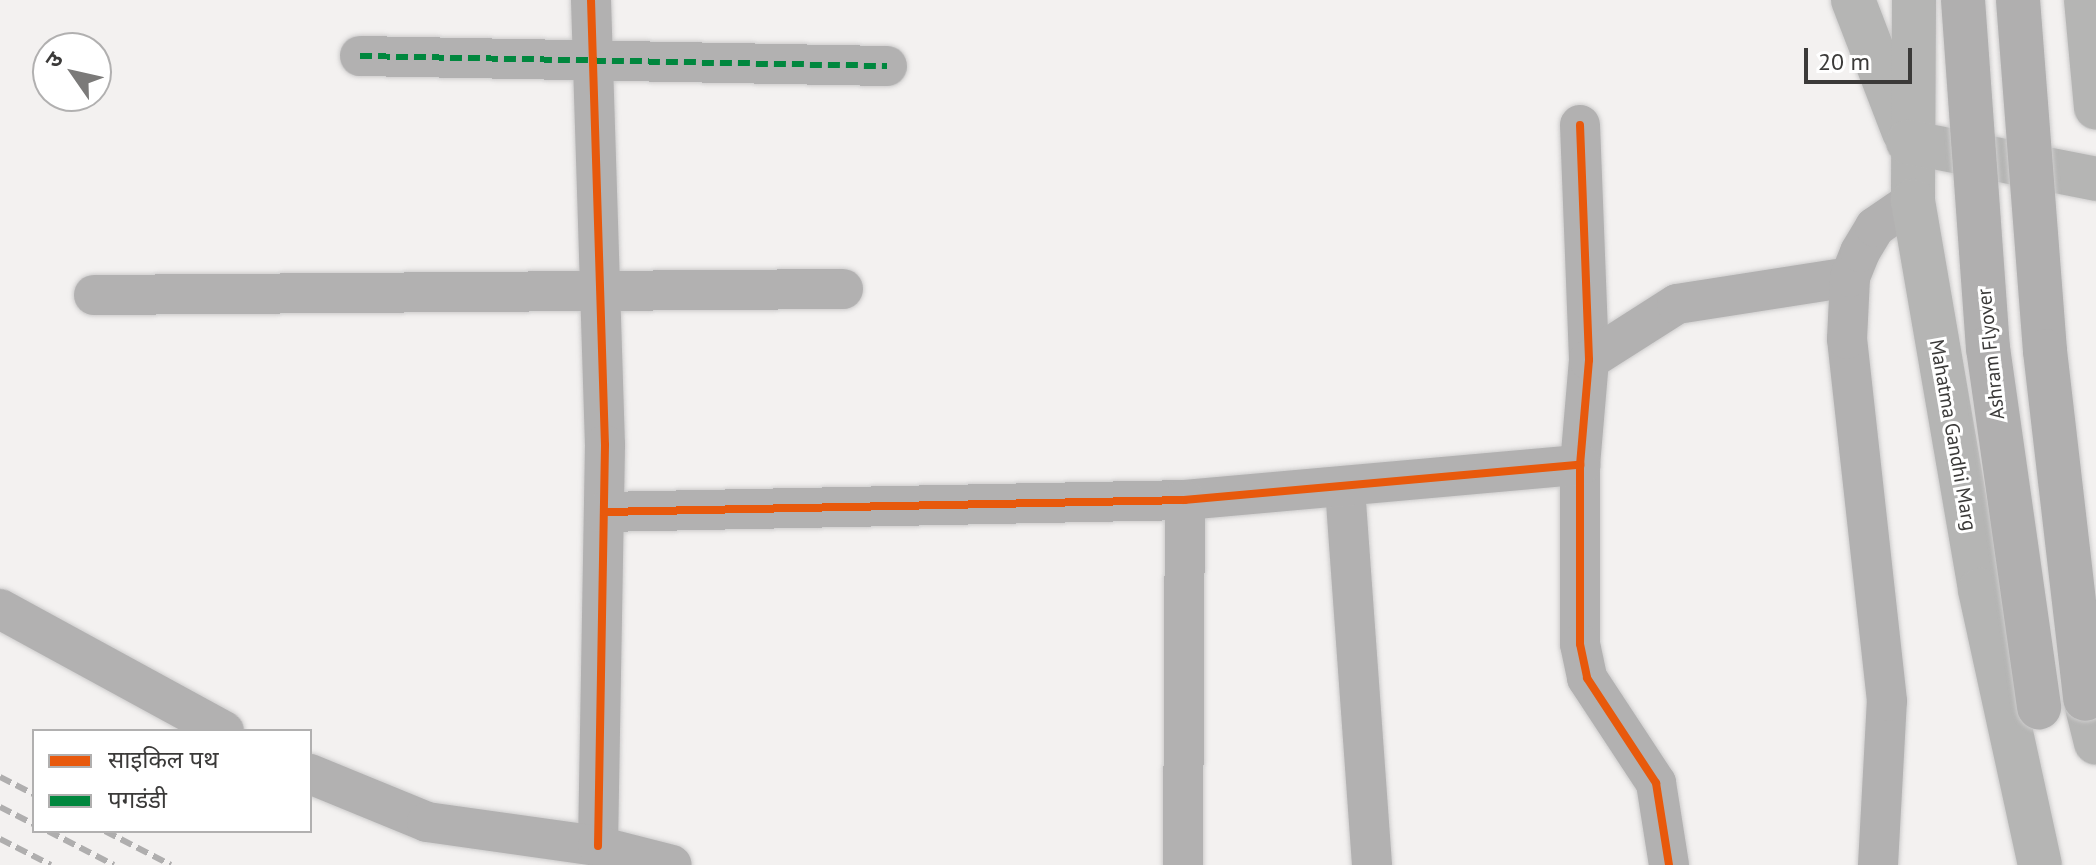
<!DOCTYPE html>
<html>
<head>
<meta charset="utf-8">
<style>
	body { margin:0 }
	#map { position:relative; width:2096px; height:865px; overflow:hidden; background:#f3f1f0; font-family:"PT Sans","Noto Sans Devanagari",sans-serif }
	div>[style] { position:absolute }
	.roads { filter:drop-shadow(0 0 2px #cdcccc) drop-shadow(0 0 2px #cdcccc) }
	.minor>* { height:40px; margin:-20px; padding:0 20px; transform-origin:20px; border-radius:20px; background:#b2b1b1 }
	.primary>* { height:44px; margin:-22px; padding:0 22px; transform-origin:22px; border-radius:22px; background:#b5b5b4 }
	.rail>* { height:6px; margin-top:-3px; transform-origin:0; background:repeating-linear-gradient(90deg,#afaeae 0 12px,transparent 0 18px) }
	.bridges { filter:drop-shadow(0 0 2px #cdcccc) drop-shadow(0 0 2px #cdcccc) }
	.motorway-bridge>* { height:44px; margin:-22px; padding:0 22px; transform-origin:22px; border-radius:22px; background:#b0afaf }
	.quiet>* { height:6px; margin-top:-3px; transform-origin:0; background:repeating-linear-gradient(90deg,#00873e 0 12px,transparent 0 18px) }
	.cycleway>* { height:8px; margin:-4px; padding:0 4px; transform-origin:4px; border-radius:4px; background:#e8590c }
	span { translate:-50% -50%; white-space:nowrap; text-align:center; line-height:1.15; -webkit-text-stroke:6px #fff; paint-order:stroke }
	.street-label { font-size:20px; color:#3b3a39 }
	.legend { position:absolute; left:32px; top:729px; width:280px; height:104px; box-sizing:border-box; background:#fff; border:2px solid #b1b0b0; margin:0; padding:10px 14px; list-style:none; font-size:24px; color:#3b3a39 }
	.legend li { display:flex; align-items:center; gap:16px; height:40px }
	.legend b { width:40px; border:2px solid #b1b0b0 }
	.north { position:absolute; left:32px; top:32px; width:80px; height:80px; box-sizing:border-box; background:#fff; border:2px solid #b1b0b0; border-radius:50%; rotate:304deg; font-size:22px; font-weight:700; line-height:32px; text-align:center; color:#3b3a39 }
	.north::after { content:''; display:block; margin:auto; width:28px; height:36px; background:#7b7a79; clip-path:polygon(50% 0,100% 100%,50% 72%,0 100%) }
	.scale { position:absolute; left:1804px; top:48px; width:108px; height:36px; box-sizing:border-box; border:4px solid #3b3a39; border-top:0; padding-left:10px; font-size:24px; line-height:28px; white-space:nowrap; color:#3b3a39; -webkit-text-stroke:6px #fff; paint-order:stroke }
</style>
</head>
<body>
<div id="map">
	<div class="roads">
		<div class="minor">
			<i style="left:591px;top:0;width:445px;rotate:88.2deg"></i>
			<i style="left:605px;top:445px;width:401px;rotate:91deg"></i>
			<i style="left:360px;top:56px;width:527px;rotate:1.09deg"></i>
			<i style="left:1580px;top:125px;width:235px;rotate:87.8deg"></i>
			<i style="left:1589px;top:360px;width:105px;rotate:94.9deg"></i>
			<i style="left:1580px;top:465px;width:179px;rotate:90deg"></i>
			<i style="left:1580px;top:644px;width:35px;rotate:78deg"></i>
			<i style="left:1587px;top:678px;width:126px;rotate:56.7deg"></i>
			<i style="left:1656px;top:783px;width:83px;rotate:81deg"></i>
			<i style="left:94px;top:295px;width:749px;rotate:-0.46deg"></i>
			<i style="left:1589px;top:360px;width:104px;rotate:-32.5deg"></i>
			<i style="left:1677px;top:304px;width:175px;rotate:-8.9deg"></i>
			<i style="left:1345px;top:488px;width:378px;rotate:85.9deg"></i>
			<i style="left:604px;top:512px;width:581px;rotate:-1.18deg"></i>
			<i style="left:1185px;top:500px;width:397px;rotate:-5.1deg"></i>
			<i style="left:0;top:609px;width:255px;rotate:28.6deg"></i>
			<i style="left:310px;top:774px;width:126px;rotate:22.3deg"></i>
			<i style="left:427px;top:822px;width:173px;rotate:8deg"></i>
			<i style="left:598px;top:846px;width:76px;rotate:14.4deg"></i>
			<i style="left:1183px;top:865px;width:365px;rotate:-89.7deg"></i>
			<i style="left:1878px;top:865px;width:164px;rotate:-86.9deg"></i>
			<i style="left:1887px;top:701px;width:364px;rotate:-96.3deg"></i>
			<i style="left:1847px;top:339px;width:62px;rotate:-87.2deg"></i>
			<i style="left:1850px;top:277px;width:27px;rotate:-68deg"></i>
			<i style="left:1860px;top:252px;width:29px;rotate:-59deg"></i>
			<i style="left:1875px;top:227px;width:46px;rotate:-34.4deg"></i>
		</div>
		<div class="primary">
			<i style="left:1853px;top:0;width:142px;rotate:68.9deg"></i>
			<i style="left:1914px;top:0;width:201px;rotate:90.3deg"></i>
			<i style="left:1913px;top:201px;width:395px;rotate:80.2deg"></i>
			<i style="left:1980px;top:590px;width:281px;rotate:77.7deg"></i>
			<i style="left:2086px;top:0;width:108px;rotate:84.7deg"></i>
			<i style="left:1908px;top:142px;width:192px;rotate:11.1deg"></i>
			<i style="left:2085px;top:699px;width:45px;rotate:76deg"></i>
		</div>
	</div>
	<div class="rail">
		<i style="left:0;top:777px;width:38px;rotate:27deg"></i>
		<i style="left:0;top:807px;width:38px;rotate:27deg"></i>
		<i style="left:48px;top:831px;width:74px;rotate:27.3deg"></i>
		<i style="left:105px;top:831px;width:74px;rotate:27.3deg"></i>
		<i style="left:0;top:839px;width:57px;rotate:27deg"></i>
	</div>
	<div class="bridges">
		<div class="motorway-bridge">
			<i style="left:1963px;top:0;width:349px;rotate:85.9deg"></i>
			<i style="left:1988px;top:348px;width:363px;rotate:81.9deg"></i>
			<i style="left:2018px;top:0;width:352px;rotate:85.6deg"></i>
			<i style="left:2045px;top:351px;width:350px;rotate:83.4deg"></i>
		</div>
	</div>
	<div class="quiet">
		<i style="left:360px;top:56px;width:527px;rotate:1.09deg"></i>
	</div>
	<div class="cycleway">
		<i style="left:591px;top:0;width:445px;rotate:88.2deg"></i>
		<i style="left:605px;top:445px;width:401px;rotate:91deg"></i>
		<i style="left:1580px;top:125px;width:235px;rotate:87.8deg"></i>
		<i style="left:1589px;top:360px;width:105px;rotate:94.9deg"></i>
		<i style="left:1580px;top:465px;width:179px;rotate:90deg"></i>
		<i style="left:1580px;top:644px;width:35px;rotate:78deg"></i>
		<i style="left:1587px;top:678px;width:126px;rotate:56.7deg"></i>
		<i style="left:1656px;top:783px;width:83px;rotate:81deg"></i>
		<i style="left:604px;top:512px;width:581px;rotate:-1.18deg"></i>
		<i style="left:1185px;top:500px;width:397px;rotate:-5.1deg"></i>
	</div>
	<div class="street-label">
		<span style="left:1991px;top:354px;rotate:-96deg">Ashram Flyover</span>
		<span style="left:1953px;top:435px;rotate:80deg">Mahatma Gandhi Marg</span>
	</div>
	<ul class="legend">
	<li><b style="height:10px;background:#e8590c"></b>साइकिल पथ</li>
	<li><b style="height:10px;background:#00873e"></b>पगडंडी</li>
	</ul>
	<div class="north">उ</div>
	<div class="scale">20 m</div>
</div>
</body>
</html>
